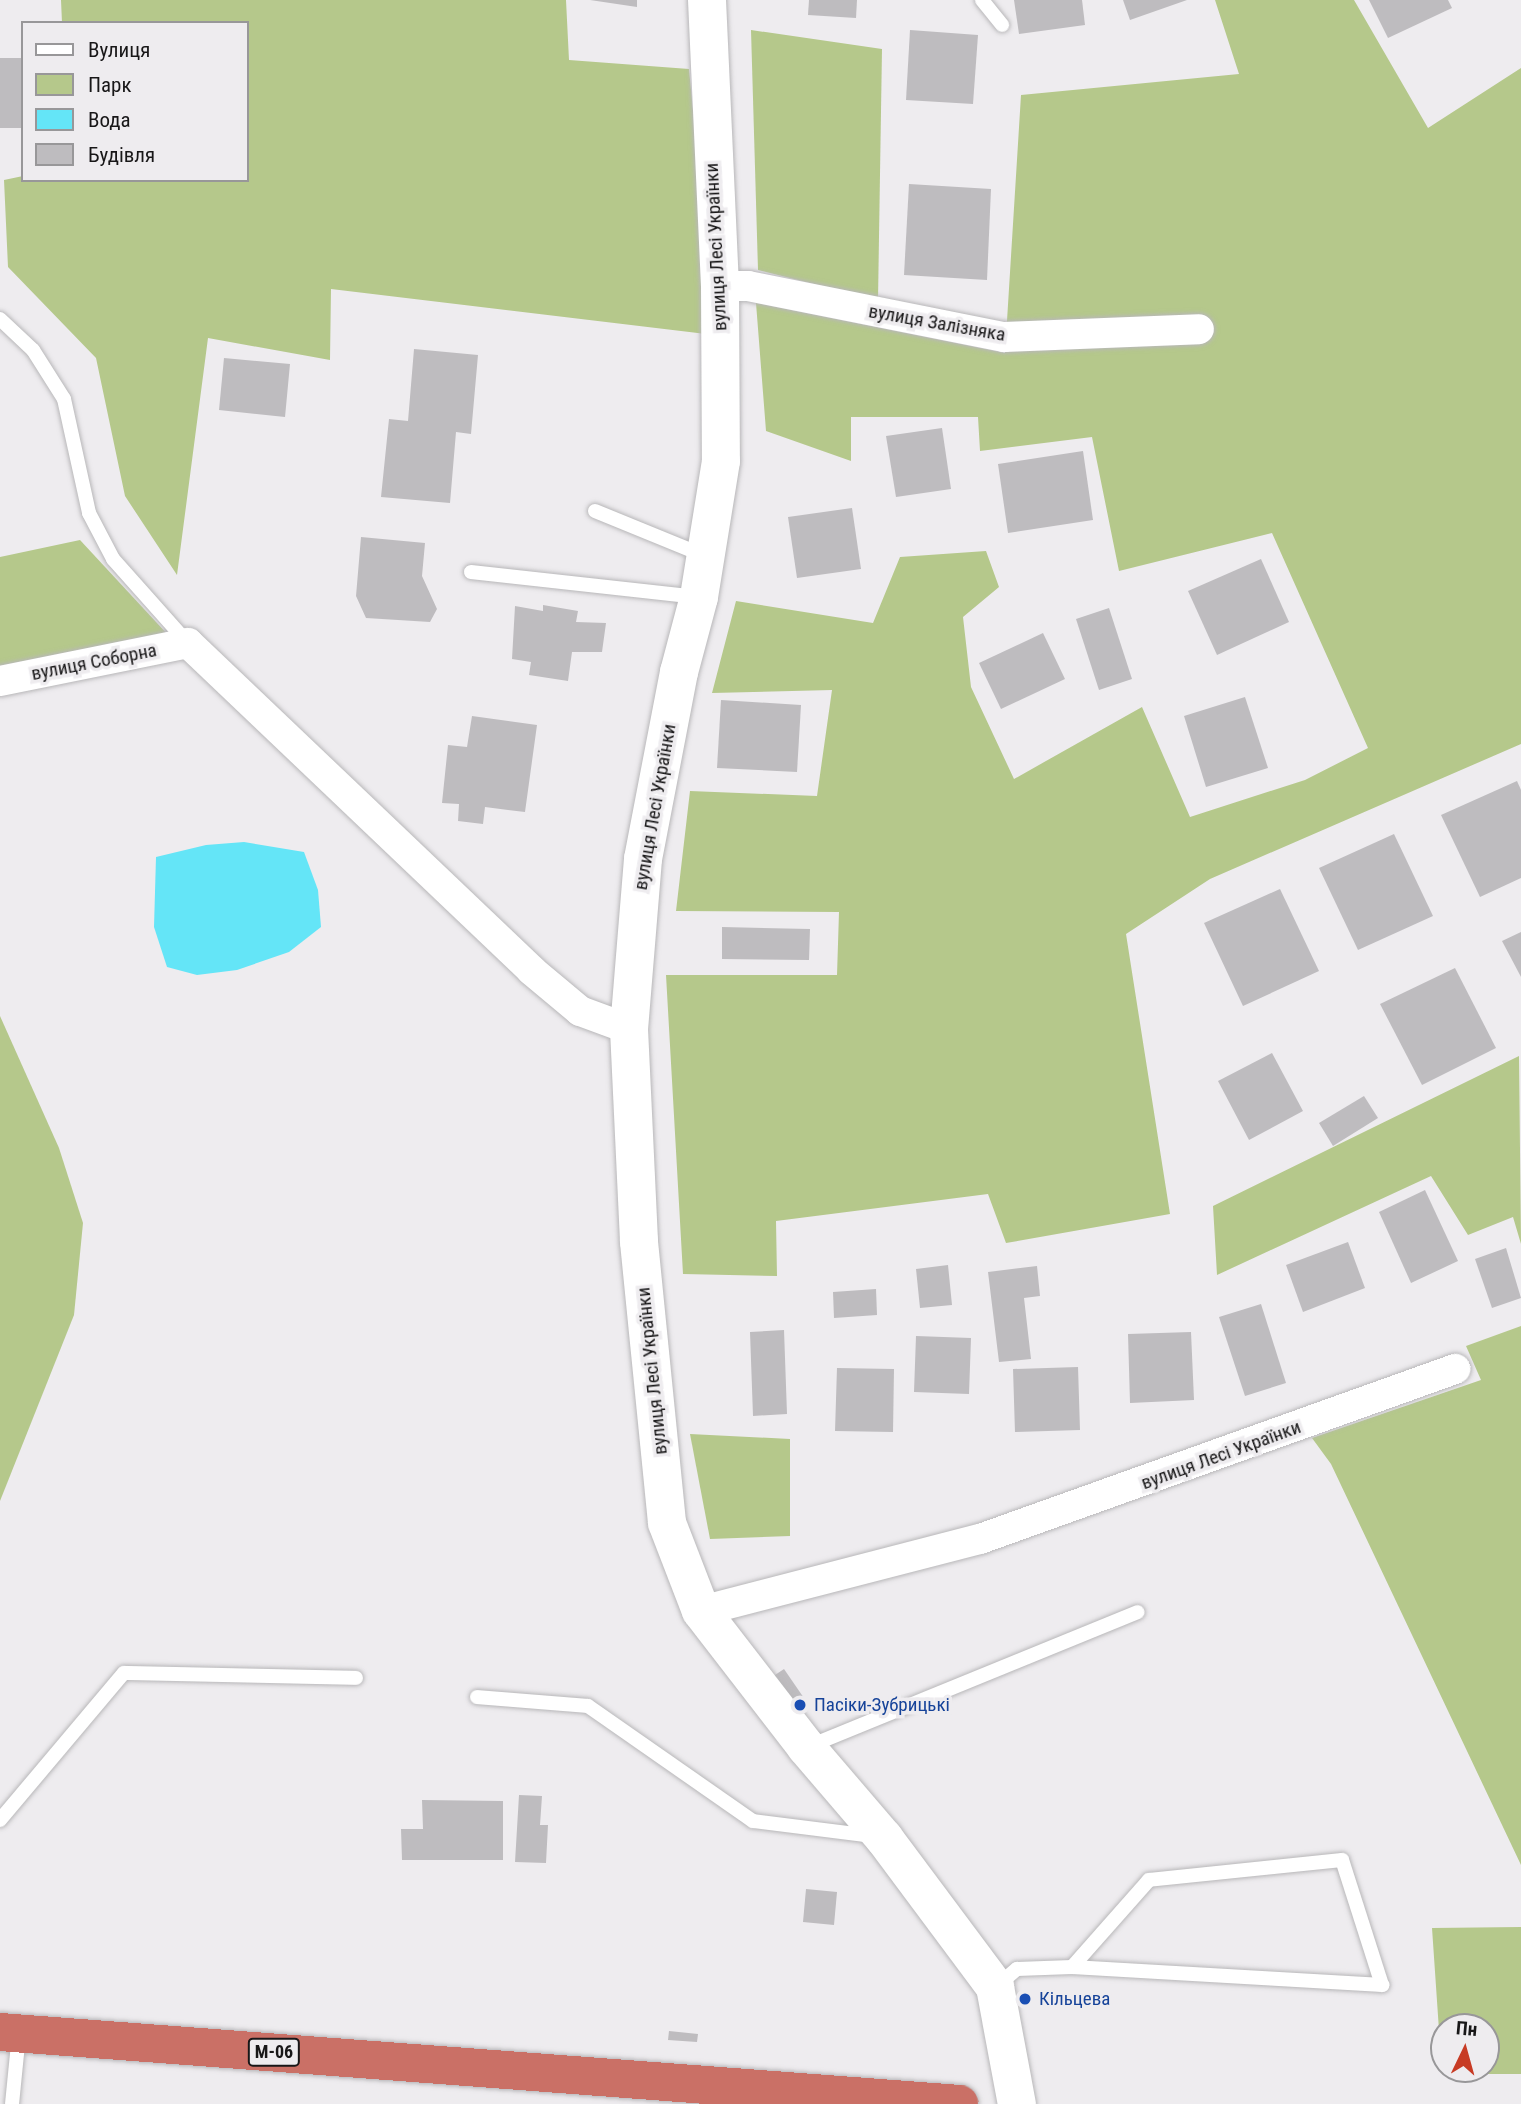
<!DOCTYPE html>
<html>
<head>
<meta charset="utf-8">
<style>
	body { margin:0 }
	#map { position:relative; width:1521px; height:2104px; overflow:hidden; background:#eeecef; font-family:"Roboto Condensed",sans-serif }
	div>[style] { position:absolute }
	.green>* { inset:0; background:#b5c88b }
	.water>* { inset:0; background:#64e5f7 }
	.building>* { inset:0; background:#bebcbf }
	.roads { filter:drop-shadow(0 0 2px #b8b7b9) drop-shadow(0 0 2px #b8b7b9) }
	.lane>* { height:14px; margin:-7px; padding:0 7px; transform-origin:7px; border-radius:7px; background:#fff }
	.street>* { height:30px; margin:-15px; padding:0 15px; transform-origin:15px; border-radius:15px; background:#fff }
	.secondary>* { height:38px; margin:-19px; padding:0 19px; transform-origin:19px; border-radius:19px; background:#fff }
	.highway>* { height:38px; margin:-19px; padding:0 19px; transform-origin:19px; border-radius:19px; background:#ca7066 }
	.dots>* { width:19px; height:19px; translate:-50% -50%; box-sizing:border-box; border:4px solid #eeecef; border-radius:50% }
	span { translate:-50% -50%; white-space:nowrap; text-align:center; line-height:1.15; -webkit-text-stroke:7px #eeecef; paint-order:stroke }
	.shield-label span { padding:2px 5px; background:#eeecef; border:2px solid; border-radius:5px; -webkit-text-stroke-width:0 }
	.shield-label { font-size:18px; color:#181718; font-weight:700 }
	.street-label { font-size:19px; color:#181718 }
	.transit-label { font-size:19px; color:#164399 }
	.left { translate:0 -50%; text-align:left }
	.legend { position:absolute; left:21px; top:21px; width:228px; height:161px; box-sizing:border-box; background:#eeecef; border:2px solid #989799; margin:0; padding:9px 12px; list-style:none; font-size:21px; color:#181718 }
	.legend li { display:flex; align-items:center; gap:14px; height:35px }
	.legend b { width:35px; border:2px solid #989799 }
	.north { position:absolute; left:1430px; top:2013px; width:70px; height:70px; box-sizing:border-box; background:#eeecef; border:2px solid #989799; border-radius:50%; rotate:5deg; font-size:19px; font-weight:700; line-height:28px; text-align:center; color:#181718 }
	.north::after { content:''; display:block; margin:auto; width:24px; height:32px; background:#c73b24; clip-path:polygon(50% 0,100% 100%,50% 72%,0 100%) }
</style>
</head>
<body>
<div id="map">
	<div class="green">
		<i style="clip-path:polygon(61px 0,566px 0,569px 60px,689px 69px,703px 215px,706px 334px,331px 289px,330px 360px,208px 338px,177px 575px,125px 496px,96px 358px,8px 267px,4px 180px,23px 176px,23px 180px,247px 180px,247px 23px,62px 23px)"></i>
		<i style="clip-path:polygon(1215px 0,1354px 0,1428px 128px,1521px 68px,1521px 744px,1210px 879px,1126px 934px,1170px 1214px,1006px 1243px,988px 1194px,776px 1221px,777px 1276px,683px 1274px,666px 975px,837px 975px,839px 912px,676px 911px,690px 791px,817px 796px,832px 690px,712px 693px,736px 601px,873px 623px,900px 557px,986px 551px,999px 587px,963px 617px,971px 687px,1014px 779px,1142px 707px,1190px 817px,1305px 780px,1368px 748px,1272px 533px,1119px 571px,1092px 437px,980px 451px,978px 417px,851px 417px,851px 461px,766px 431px,756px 303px,1005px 353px,1021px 95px,1239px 74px)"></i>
		<i style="clip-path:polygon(751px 30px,882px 49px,878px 300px,758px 270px)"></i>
		<i style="clip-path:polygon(80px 540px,170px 637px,0 667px,0 557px)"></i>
		<i style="clip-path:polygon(0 1016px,59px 1148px,83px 1223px,74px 1315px,0 1501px)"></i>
		<i style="clip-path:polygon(1519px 1056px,1521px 1244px,1513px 1217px,1468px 1235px,1431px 1176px,1217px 1275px,1213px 1206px)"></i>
		<i style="clip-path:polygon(1521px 1326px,1521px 1865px,1331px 1464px,1312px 1438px,1481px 1380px,1466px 1346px)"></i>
		<i style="clip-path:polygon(690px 1434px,790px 1439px,790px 1536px,710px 1539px)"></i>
		<i style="clip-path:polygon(evenodd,1521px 1927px,1521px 2074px,1442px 2074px,1432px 1928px,1521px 1927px,1444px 2027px,1486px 2027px,1486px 2069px,1444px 2069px,1444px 2027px)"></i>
	</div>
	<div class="water">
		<i style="clip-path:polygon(244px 842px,304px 852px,318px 890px,321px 927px,289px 952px,237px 970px,197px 975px,167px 967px,154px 927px,156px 857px,206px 845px)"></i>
	</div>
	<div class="building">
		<i style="clip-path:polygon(590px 0,637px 0,637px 7px)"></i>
		<i style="clip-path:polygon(809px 0,857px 0,856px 18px,808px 15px)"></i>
		<i style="clip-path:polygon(1014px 0,1082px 0,1085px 25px,1019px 34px)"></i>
		<i style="clip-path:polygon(1123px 0,1187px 0,1130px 20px)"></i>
		<i style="clip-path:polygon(1369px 0,1448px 0,1452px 8px,1388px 38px)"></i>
		<i style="clip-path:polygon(910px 30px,978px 35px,973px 104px,906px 100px)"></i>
		<i style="clip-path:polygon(0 58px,23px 58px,23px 128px,0 128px)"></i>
		<i style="clip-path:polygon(909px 184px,991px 189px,987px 280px,904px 275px)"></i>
		<i style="clip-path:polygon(414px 349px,478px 355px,471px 434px,456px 432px,450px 503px,381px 497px,389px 419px,408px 421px)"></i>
		<i style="clip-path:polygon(224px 358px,290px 364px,285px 417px,219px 410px)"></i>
		<i style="clip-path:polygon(942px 428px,951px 489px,896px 497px,886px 436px)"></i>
		<i style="clip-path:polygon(1083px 451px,1093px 520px,1008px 533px,998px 464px)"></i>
		<i style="clip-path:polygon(852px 508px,861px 569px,797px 578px,788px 517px)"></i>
		<i style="clip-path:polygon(361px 537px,425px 543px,422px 576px,437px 609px,430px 622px,366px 618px,356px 596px)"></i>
		<i style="clip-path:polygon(1261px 559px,1289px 622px,1217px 655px,1188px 591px)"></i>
		<i style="clip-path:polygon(543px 605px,578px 611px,576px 622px,606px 623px,602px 652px,572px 652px,568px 681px,529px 675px,531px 662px,512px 659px,515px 606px,543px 611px)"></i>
		<i style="clip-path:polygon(1109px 608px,1132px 679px,1099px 690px,1076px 619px)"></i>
		<i style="clip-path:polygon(1043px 633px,1065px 679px,1001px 709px,979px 663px)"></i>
		<i style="clip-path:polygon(1245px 697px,1268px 768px,1206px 787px,1184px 716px)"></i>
		<i style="clip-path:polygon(721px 700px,801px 705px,797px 772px,717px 768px)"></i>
		<i style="clip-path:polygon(472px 716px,537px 725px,525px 812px,485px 807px,483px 824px,458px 821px,459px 804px,442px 803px,448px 745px,467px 747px)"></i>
		<i style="clip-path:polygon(1517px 781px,1521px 790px,1521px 878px,1480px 897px,1441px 815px)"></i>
		<i style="clip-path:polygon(1394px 834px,1433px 916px,1358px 950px,1319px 868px)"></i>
		<i style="clip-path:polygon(1280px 889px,1319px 971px,1243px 1006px,1204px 923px)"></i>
		<i style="clip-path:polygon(722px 927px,810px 929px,809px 960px,722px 959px)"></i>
		<i style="clip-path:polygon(1521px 932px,1521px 977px,1502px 941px)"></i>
		<i style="clip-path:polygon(1455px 968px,1496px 1048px,1422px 1085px,1380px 1004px)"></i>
		<i style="clip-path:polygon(1272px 1053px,1303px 1111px,1249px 1140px,1218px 1081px)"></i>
		<i style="clip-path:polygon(1364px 1096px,1378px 1118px,1333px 1146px,1319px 1123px)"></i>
		<i style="clip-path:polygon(1425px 1190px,1458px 1261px,1411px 1283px,1379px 1212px)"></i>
		<i style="clip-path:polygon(1348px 1242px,1365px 1288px,1303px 1312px,1286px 1265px)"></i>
		<i style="clip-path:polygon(1506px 1248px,1521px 1298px,1492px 1308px,1475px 1259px)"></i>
		<i style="clip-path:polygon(948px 1265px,952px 1305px,920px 1308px,916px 1269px)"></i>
		<i style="clip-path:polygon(1037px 1266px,1040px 1296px,1024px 1298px,1031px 1359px,999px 1362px,988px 1272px)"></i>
		<i style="clip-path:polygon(876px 1289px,877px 1315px,834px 1318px,833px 1292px)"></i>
		<i style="clip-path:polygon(1261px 1304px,1286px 1383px,1245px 1396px,1219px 1317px)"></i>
		<i style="clip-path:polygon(784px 1330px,787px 1414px,753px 1416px,750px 1332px)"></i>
		<i style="clip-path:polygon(1191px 1332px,1194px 1400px,1130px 1403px,1128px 1334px)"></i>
		<i style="clip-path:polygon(916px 1336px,971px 1338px,969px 1394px,914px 1392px)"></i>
		<i style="clip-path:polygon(1078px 1367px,1080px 1430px,1015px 1432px,1013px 1369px)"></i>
		<i style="clip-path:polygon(837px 1368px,894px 1369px,893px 1432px,835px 1431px)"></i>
		<i style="clip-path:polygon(784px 1669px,806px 1701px,791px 1712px,769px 1679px)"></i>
		<i style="clip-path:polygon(519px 1795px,542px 1796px,540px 1825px,548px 1825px,546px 1863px,515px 1862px)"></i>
		<i style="clip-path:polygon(422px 1800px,503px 1801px,503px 1860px,402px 1860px,401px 1829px,423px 1829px)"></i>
		<i style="clip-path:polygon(806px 1889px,837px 1892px,834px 1925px,803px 1922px)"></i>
		<i style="clip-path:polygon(669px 2031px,698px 2034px,697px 2042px,668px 2040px)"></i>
	</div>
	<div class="roads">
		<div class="lane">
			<i style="left:982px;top:0;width:32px;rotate:51deg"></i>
			<i style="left:0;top:319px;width:45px;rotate:43.2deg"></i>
			<i style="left:33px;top:350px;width:58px;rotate:57.7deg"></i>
			<i style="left:64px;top:399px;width:117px;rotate:77.6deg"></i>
			<i style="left:89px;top:513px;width:52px;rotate:62.4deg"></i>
			<i style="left:113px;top:559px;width:111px;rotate:48.3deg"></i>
			<i style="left:595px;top:511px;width:119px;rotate:22.2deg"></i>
			<i style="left:471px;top:572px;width:228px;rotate:6.3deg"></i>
			<i style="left:477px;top:1697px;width:111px;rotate:4.6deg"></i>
			<i style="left:588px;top:1706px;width:201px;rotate:34.9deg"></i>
			<i style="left:753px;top:1821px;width:120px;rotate:7.2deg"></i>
			<i style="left:807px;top:1747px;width:357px;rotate:-22.2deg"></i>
			<i style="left:0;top:1820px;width:192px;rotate:-49.9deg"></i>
			<i style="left:124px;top:1673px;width:232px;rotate:1.2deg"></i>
			<i style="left:996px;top:1987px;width:28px;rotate:-41deg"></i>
			<i style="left:1017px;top:1969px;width:55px;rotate:-2.1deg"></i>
			<i style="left:1072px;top:1967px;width:311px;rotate:3.3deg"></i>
			<i style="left:1382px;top:1985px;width:131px;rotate:-107.7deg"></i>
			<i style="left:1342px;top:1860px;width:194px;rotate:174.1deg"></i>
			<i style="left:1149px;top:1880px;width:116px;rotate:131.5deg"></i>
			<i style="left:12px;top:2104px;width:70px;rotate:-84.3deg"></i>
		</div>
		<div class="street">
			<i style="left:720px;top:286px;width:28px"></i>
			<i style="left:748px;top:286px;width:261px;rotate:11.3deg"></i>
			<i style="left:1004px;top:337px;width:195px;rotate:-2.3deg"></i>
			<i style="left:0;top:681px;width:192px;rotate:-11.4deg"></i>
			<i style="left:188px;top:643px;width:474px;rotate:43.6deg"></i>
			<i style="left:531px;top:970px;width:64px;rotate:39.9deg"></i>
			<i style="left:580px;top:1011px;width:52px;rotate:20.2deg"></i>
			<i style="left:701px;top:1611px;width:288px;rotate:-14.5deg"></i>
			<i style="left:980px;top:1539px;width:505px;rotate:-19.69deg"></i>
		</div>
		<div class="secondary">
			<i style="left:707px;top:0;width:286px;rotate:87.4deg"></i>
			<i style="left:720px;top:286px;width:175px;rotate:89.7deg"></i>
			<i style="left:721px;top:461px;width:138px;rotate:99.2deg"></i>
			<i style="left:699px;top:597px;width:78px;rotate:104.9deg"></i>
			<i style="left:679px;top:672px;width:190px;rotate:100.9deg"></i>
			<i style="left:643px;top:859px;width:171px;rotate:94.7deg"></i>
			<i style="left:629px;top:1029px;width:213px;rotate:87.3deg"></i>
			<i style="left:639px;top:1242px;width:282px;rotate:84.3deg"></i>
			<i style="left:667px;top:1523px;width:94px;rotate:68.9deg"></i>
			<i style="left:701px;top:1611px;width:172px;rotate:52.3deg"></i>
			<i style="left:806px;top:1747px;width:120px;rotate:49.4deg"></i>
			<i style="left:884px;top:1838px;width:186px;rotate:53.3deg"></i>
			<i style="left:995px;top:1987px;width:119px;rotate:79.4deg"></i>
		</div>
		<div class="highway">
			<i style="left:0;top:2032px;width:962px;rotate:4.29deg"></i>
		</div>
	</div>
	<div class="dots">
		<i style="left:800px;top:1705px;background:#1a4fb4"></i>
		<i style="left:1025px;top:1999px;background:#1a4fb4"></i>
	</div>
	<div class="shield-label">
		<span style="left:274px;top:2052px">М-06</span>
	</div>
	<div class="street-label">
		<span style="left:716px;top:247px;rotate:-93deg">вулиця Лесі Українки</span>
		<span style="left:937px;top:323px;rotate:10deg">вулиця Залізняка</span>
		<span style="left:94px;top:662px;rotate:-11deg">вулиця Соборна</span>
		<span style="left:655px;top:807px;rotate:-80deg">вулиця Лесі Українки</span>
		<span style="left:652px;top:1371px;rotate:-96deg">вулиця Лесі Українки</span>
		<span style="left:1221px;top:1455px;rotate:-20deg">вулиця Лесі Українки</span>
	</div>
	<div class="transit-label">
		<span class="left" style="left:814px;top:1705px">Пасіки-Зубрицькі</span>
		<span class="left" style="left:1039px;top:1999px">Кільцева</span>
	</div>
	<ul class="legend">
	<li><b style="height:9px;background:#fff"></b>Вулиця</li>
	<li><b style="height:19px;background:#b5c88b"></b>Парк</li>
	<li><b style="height:19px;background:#64e5f7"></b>Вода</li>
	<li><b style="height:19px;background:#bebcbf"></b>Будівля</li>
	</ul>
	<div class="north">Пн</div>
</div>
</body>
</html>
